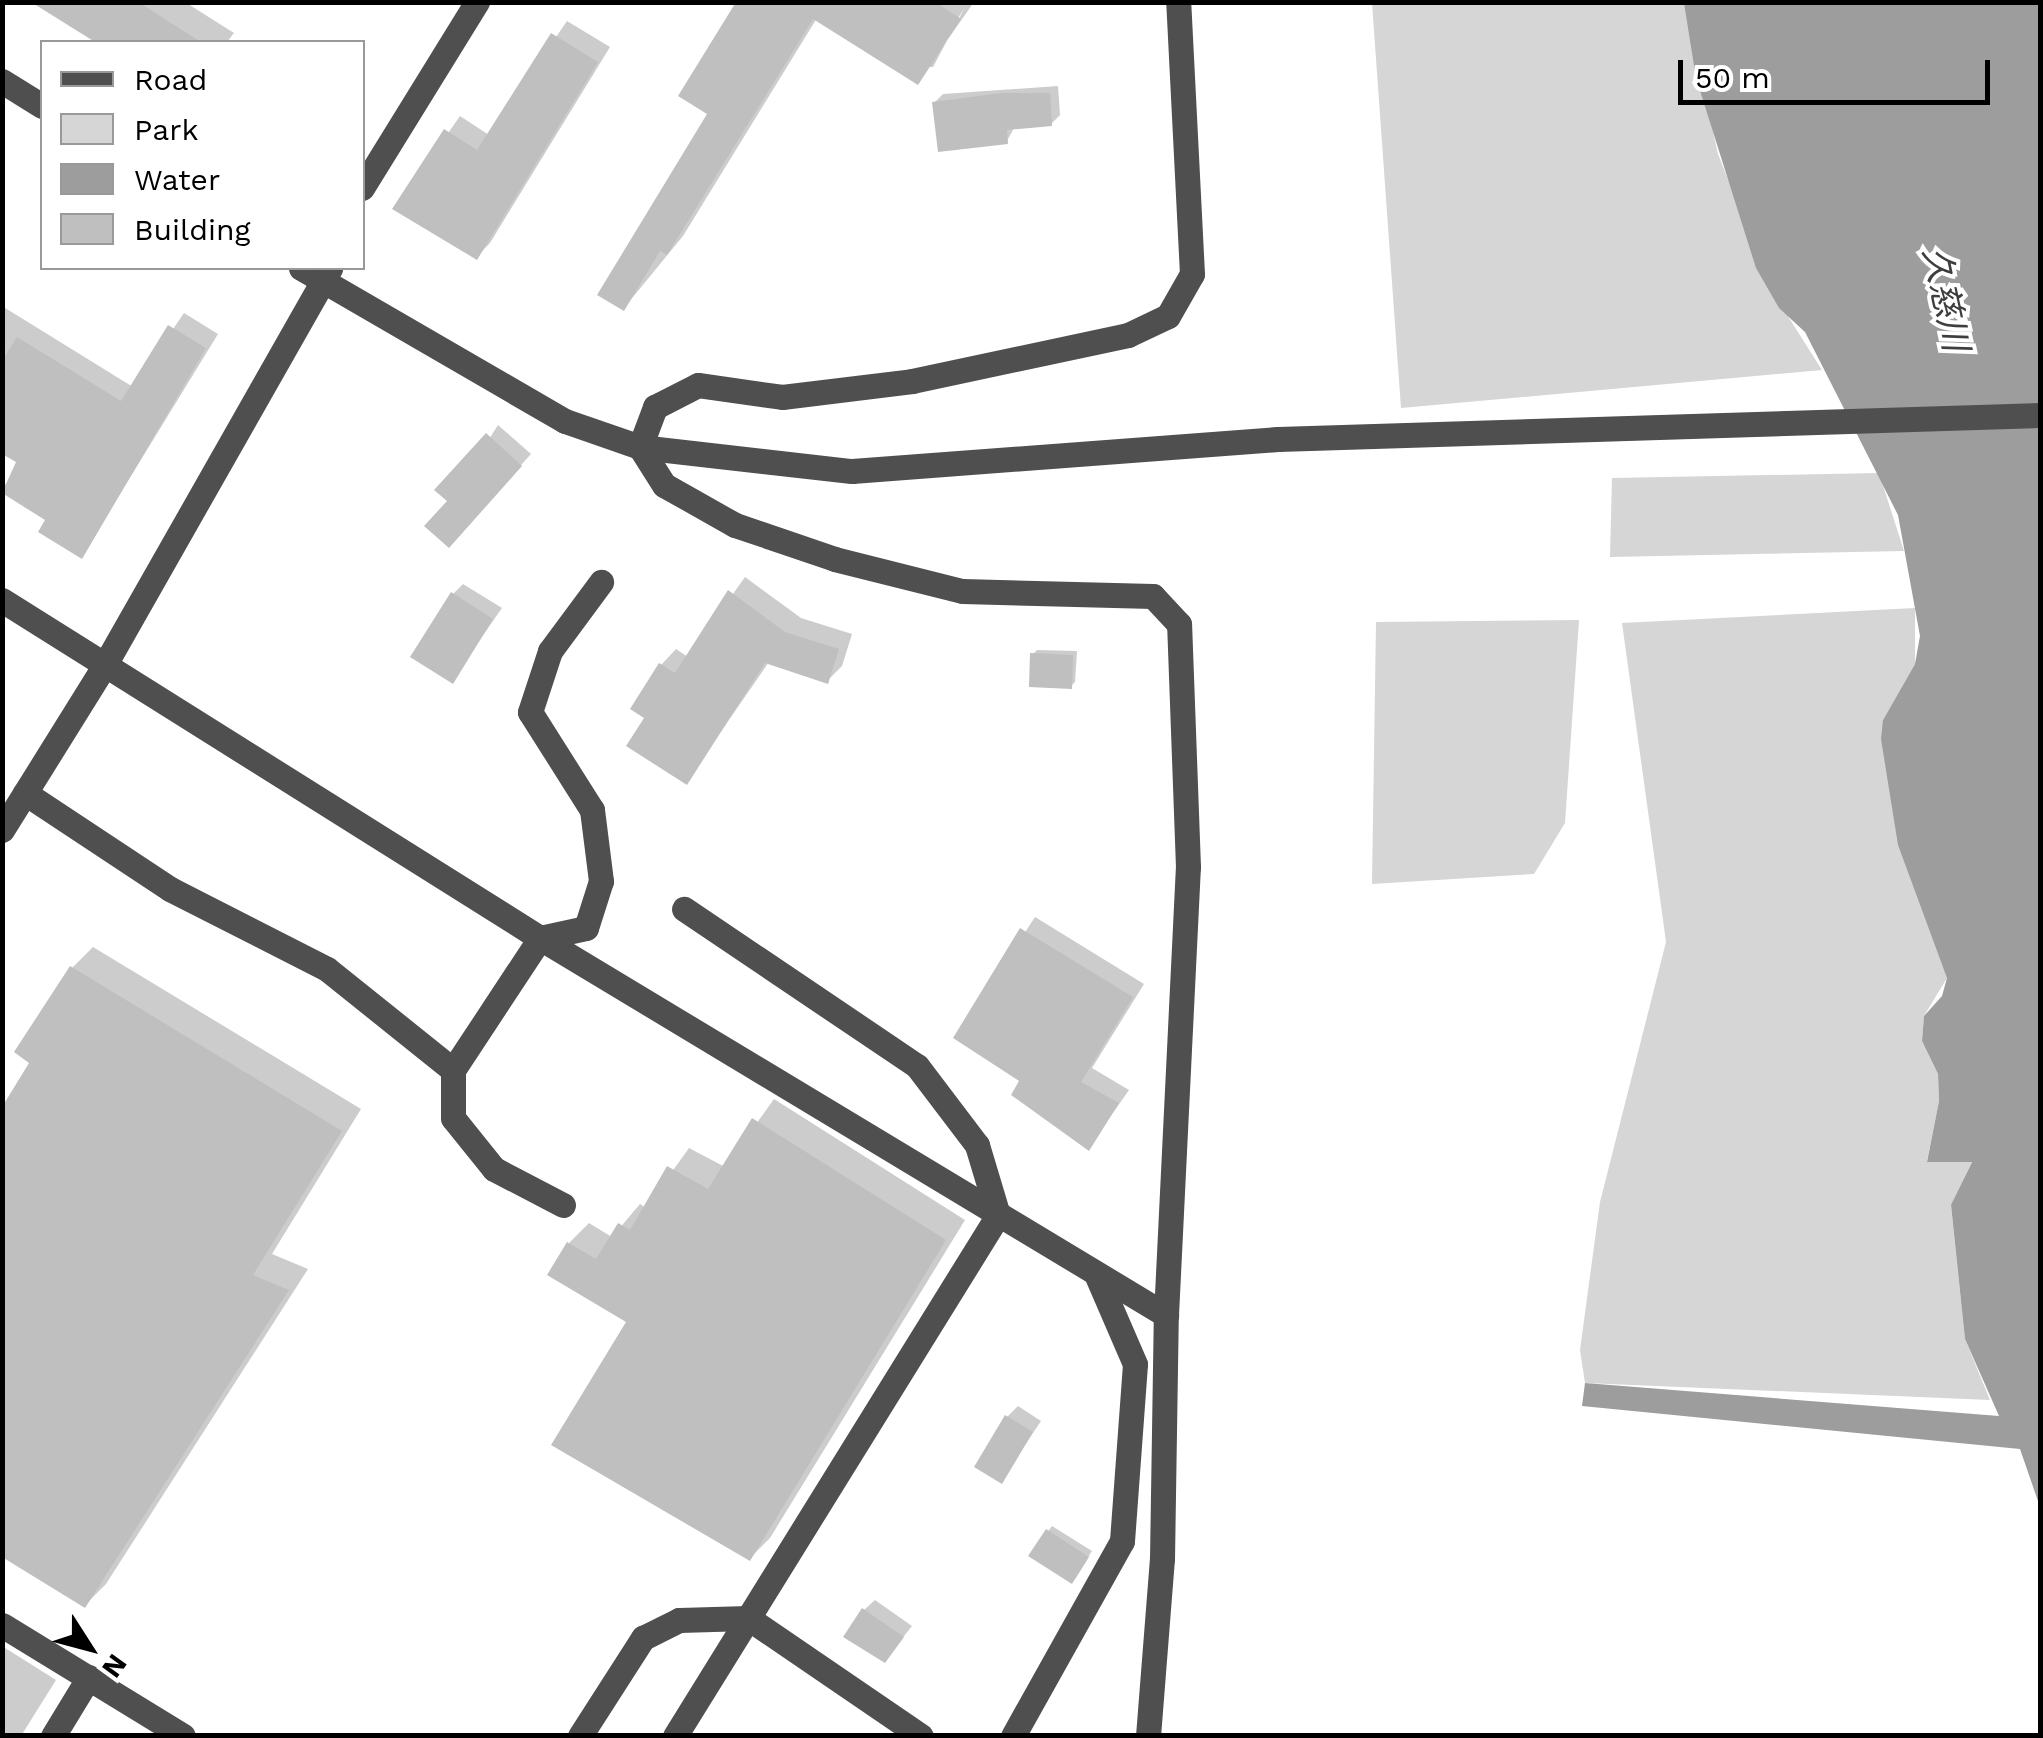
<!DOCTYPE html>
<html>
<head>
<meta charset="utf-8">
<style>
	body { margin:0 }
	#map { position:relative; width:2043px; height:1738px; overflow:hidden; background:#fff; font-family:"Work Sans","Noto Sans JP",sans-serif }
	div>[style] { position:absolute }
	.green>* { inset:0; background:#d6d6d6 }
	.water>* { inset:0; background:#9d9d9d }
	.shadow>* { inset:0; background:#0003 }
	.building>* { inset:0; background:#bfbfbf }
	.minor>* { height:25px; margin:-12.5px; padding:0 12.5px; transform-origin:12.5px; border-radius:12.5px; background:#4f4f4f }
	span { translate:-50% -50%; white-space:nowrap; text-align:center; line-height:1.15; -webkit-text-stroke:8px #fff; paint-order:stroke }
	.water-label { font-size:35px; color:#3e3e3e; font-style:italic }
	.frame { position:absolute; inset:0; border:5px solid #000; pointer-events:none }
	.legend { position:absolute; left:40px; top:40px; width:325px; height:230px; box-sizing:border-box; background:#fff; border:2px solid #999; margin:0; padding:12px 18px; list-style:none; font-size:30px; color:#000 }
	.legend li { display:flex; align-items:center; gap:20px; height:50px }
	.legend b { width:50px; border:2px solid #999 }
	.north { position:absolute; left:40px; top:1598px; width:100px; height:100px; -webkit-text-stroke:8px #fff; paint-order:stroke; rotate:126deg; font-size:28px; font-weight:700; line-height:40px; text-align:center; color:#000 }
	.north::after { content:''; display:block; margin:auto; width:35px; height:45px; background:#000; clip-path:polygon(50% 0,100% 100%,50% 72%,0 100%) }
	.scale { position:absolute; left:1678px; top:60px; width:312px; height:45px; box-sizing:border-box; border:5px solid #000; border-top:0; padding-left:12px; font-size:30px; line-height:35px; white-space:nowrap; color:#000; -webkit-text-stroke:8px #fff; paint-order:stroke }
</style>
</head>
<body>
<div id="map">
	<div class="green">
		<i style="clip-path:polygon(1372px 3px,1684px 3px,1718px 154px,1772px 291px,1822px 370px,1401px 408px)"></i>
		<i style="clip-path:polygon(1879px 473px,1904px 551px,1610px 557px,1612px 478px)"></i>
		<i style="clip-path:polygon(1915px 608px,1915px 664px,1883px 720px,1947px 978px,1924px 1016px,1922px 1041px,1938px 1074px,1939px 1101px,1927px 1161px,1972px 1161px,1951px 1206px,1965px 1339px,1990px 1400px,1585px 1383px,1580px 1350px,1600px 1202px,1666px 942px,1622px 623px)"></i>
		<i style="clip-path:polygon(1579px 620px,1565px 823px,1534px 874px,1372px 884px,1376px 622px)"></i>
	</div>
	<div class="water">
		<i style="clip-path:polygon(1684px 3px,2040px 3px,2040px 1507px,2020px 1449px,1582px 1406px,1585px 1383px,1999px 1416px,1965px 1339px,1951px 1205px,1972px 1162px,1927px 1162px,1939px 1101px,1938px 1074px,1922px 1041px,1924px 1016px,1942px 996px,1947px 978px,1898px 845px,1881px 739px,1883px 720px,1915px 664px,1920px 636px,1898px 515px,1805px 332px,1779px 308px,1756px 268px,1696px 78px)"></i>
	</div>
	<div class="shadow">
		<i style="clip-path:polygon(45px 2px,185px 2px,234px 33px,227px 42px,99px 42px)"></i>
		<i style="clip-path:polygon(evenodd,739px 2px,974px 2px,918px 82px,817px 18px,683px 236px,624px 308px,710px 113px,739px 2px,965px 7px,933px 67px,927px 67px,965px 7px)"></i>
		<i style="clip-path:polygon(567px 21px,610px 47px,490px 243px,476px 257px,396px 208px,460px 116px,489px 135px)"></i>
		<i style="clip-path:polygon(1058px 86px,1060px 115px,1051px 124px,1015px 126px,1007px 141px,934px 103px,943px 94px)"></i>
		<i style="clip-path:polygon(2px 306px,133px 387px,184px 313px,218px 334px,82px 556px,49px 519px,2px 490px,20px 462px,2px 451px)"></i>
		<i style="clip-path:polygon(498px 425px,531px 454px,459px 534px,450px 501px)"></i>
		<i style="clip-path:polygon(745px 577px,801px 618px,852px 634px,842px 666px,827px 681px,769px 662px,686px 782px,648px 717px,661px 665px,676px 649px,688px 657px)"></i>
		<i style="clip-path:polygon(463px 584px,502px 608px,452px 680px,453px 594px)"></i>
		<i style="clip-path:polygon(1037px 650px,1077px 651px,1075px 682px,1071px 686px,1033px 654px)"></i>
		<i style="clip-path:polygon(1035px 917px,1144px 984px,1092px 1068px,1129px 1090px,1089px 1147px,1023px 1080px,956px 1038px)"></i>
		<i style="clip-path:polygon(93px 947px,361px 1109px,272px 1254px,308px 1269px,106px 1584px,85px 1605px,32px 1063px,72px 968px)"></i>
		<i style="clip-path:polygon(774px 1099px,965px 1220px,770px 1538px,750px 1558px,630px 1321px,569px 1243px,589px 1223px,612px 1237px,640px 1204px,646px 1208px,689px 1148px,725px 1167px)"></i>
		<i style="clip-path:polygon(1018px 1406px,1041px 1421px,1001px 1481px,1007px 1417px)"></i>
		<i style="clip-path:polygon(1052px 1526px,1092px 1551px,1076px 1577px,1031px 1555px)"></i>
		<i style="clip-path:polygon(875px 1600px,912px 1626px,885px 1660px,864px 1610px)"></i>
		<i style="clip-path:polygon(2px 1646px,56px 1680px,21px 1736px,2px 1736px)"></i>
	</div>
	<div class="building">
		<i style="clip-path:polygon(31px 2px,138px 2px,201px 42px,95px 42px)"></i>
		<i style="clip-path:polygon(736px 2px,935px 2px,961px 19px,918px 85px,813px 19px,667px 255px,660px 251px,624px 311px,597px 295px,707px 114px,678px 96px)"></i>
		<i style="clip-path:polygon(551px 33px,598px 62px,477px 260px,392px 209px,444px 129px,477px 150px)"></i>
		<i style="clip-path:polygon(1002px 93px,1050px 93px,1052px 126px,1007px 130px,1008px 144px,938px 152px,932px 102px)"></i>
		<i style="clip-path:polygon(168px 325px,206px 348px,82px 559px,38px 532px,45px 520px,2px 493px,16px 462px,2px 454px,2px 361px,17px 337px,121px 401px)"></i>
		<i style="clip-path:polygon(486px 433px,522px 466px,449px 548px,424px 526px,447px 501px,434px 490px)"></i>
		<i style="clip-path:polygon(728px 590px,785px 632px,839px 649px,828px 684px,765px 663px,687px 785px,626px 746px,644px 718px,630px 709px,659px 663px,675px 673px)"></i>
		<i style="clip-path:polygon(451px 592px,493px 619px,453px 684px,410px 657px)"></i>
		<i style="clip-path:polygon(1030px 653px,1073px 655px,1072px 689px,1029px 687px)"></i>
		<i style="clip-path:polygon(1020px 928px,1133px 997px,1081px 1082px,1119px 1103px,1089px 1151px,1011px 1095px,1019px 1081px,953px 1038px)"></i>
		<i style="clip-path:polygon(70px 966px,342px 1131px,253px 1275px,289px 1290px,85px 1608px,2px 1557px,2px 1107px,29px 1063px,14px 1052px)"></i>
		<i style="clip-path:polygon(752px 1118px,946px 1240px,750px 1561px,551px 1445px,626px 1322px,547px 1275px,567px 1242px,596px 1259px,618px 1223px,630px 1230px,667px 1166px,708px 1189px)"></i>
		<i style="clip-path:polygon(1005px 1415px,1033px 1432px,1002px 1484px,974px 1467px)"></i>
		<i style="clip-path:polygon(1046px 1529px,1089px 1557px,1072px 1584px,1028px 1556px)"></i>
		<i style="clip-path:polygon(862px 1608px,904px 1637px,885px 1663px,843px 1637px)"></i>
	</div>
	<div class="minor">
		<i style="left:2px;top:81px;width:47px;rotate:32deg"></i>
		<i style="left:362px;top:188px;width:219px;rotate:-58.3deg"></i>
		<i style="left:301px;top:268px;width:305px;rotate:30.1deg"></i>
		<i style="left:565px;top:421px;width:79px;rotate:19.1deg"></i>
		<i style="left:640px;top:447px;width:213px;rotate:6.5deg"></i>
		<i style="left:852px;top:471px;width:427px;rotate:-4.3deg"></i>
		<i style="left:1278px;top:439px;width:762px;rotate:-1.8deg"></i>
		<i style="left:2px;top:600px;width:635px;rotate:32.14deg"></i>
		<i style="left:540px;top:938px;width:731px;rotate:31.06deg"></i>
		<i style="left:25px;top:793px;width:174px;rotate:33.5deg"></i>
		<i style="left:170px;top:889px;width:176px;rotate:27deg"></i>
		<i style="left:327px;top:969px;width:161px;rotate:38.7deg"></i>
		<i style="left:2px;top:830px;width:199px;rotate:-58.1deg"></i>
		<i style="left:107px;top:661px;width:452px;rotate:-60.4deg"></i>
		<i style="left:563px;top:1205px;width:78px;rotate:-152.4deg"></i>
		<i style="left:494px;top:1169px;width:65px;rotate:-128.8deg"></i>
		<i style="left:453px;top:1118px;width:48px;rotate:-90deg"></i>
		<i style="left:453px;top:1070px;width:158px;rotate:-56.6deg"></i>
		<i style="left:540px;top:938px;width:47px;rotate:-12.3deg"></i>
		<i style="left:586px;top:928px;width:49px;rotate:-72.3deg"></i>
		<i style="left:601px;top:881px;width:72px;rotate:-97.2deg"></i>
		<i style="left:592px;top:810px;width:116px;rotate:-122.3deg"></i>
		<i style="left:530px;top:712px;width:64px;rotate:-71.8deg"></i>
		<i style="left:550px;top:651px;width:86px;rotate:-53.5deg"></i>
		<i style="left:2px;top:1625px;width:212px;rotate:31.5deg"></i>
		<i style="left:53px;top:1736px;width:69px;rotate:-58.6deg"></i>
		<i style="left:580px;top:1736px;width:117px;rotate:-57.3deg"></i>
		<i style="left:643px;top:1638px;width:40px;rotate:-26.6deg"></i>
		<i style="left:679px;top:1620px;width:69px;rotate:-1.7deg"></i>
		<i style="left:748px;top:1618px;width:209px;rotate:34.3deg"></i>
		<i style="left:675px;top:1736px;width:613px;rotate:-58.2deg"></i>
		<i style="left:998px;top:1215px;width:73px;rotate:-106.7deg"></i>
		<i style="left:977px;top:1145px;width:99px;rotate:-127.2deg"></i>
		<i style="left:917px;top:1066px;width:281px;rotate:-146deg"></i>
		<i style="left:1013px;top:1736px;width:223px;rotate:-60.8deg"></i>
		<i style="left:1122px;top:1541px;width:177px;rotate:-85.8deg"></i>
		<i style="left:1135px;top:1364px;width:98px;rotate:-113.4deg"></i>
		<i style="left:1148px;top:1736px;width:178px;rotate:-85.5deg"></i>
		<i style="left:1162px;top:1559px;width:244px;rotate:-89.1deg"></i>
		<i style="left:1166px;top:1315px;width:449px;rotate:-87.2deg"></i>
		<i style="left:1188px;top:867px;width:243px;rotate:-92.1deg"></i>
		<i style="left:1179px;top:624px;width:38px;rotate:-133deg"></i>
		<i style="left:1153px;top:596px;width:191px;rotate:-178.5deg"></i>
		<i style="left:962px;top:591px;width:131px;rotate:-165.9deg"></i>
		<i style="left:835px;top:559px;width:106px;rotate:-161.2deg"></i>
		<i style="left:735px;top:525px;width:81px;rotate:-150.6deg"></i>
		<i style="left:664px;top:485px;width:45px;rotate:-122.3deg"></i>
		<i style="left:640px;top:447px;width:43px;rotate:-69.4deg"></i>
		<i style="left:655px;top:407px;width:48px;rotate:-27.1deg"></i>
		<i style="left:698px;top:385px;width:85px;rotate:8.1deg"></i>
		<i style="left:782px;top:397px;width:131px;rotate:-7deg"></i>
		<i style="left:912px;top:381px;width:221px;rotate:-12deg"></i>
		<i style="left:1128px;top:335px;width:44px;rotate:-25.4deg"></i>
		<i style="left:1168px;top:316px;width:48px;rotate:-60.3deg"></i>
		<i style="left:1192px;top:274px;width:272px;rotate:-92.9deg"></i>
	</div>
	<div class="water-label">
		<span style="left:1946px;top:299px;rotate:78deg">久慈川</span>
	</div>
	<div class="frame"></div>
	<ul class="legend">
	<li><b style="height:12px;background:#4f4f4f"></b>Road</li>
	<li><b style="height:28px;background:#d6d6d6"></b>Park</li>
	<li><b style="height:28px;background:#9d9d9d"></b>Water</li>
	<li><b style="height:28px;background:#bfbfbf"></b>Building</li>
	</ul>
	<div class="north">N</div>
	<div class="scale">50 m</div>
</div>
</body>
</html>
